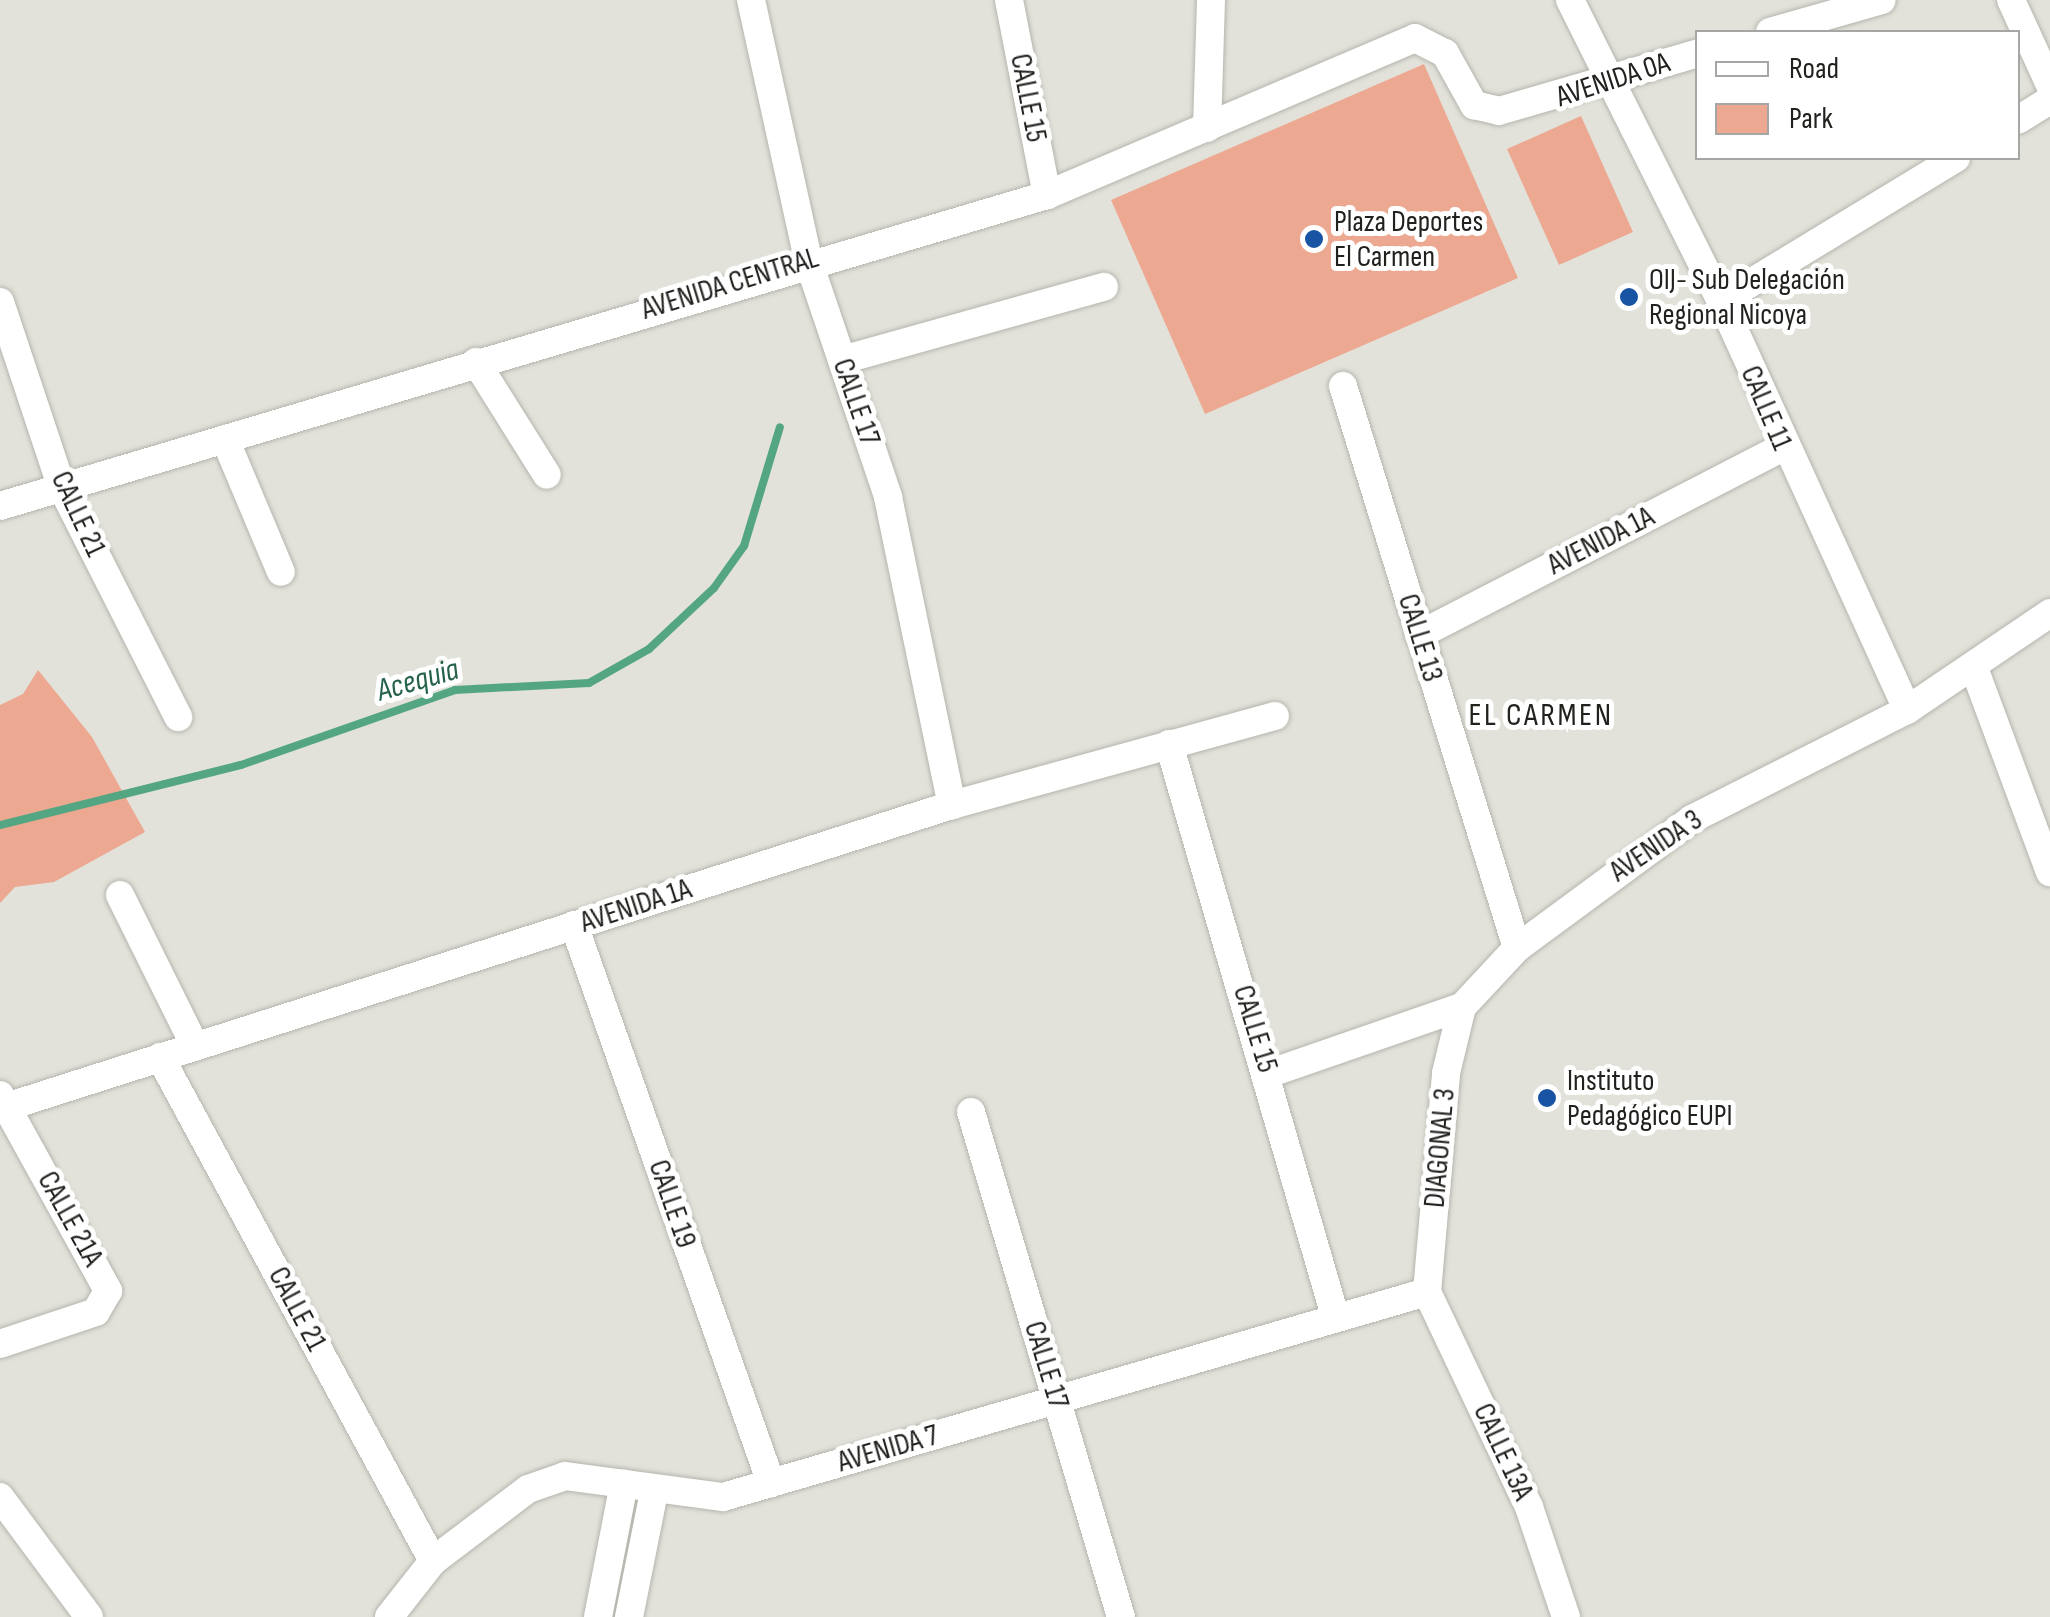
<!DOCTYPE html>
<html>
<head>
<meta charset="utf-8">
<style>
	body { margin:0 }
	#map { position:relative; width:2050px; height:1617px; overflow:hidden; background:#e3e2da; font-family:"Sofia Sans Condensed",sans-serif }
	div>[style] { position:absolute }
	.green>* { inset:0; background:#eca891 }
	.stream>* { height:8px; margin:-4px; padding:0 4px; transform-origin:4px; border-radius:4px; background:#54a683 }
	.roads { filter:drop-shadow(0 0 2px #b5b5ae) drop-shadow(0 0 2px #b5b5ae) }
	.minor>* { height:28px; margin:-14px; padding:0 14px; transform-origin:14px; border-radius:14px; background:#fff }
	.dots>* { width:28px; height:28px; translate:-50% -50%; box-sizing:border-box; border:5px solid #fff; border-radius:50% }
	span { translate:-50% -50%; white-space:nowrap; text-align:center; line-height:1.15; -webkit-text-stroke:10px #fff; paint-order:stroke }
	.street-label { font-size:30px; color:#21211e }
	.poi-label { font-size:30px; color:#21211e }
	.left { translate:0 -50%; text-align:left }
	.water-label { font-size:32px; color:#24624a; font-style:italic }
	.neighbourhood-label { font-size:32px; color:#21211e; letter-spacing:2.5px }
	.legend { position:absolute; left:1695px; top:30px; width:325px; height:130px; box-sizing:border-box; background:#fff; border:2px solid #a6a6a5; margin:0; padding:12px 18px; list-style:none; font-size:30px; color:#21211e }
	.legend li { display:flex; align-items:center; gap:20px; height:50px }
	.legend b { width:50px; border:2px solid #a6a6a5 }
</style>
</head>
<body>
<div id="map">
	<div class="green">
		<i style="clip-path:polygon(1424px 64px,1518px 278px,1205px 414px,1111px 200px)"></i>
		<i style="clip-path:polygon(1581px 116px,1633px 232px,1559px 265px,1507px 149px)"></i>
		<i style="clip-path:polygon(38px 670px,92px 737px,145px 832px,54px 882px,15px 887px,0 903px,0 705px,23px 694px)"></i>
	</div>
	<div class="stream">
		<i style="left:0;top:825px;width:248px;rotate:-14deg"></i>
		<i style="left:241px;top:765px;width:227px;rotate:-19.3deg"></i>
		<i style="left:455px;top:690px;width:134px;rotate:-3deg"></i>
		<i style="left:589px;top:683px;width:69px;rotate:-29.5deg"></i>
		<i style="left:649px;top:649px;width:89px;rotate:-43.2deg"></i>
		<i style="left:714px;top:588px;width:52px;rotate:-54.5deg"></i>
		<i style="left:744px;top:546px;width:124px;rotate:-73.2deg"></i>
	</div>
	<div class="roads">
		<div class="minor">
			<i style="left:751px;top:0;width:266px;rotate:77.6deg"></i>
			<i style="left:808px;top:260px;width:250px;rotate:71.3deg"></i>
			<i style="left:888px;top:497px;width:315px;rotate:78.3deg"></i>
			<i style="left:1009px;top:0;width:199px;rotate:79deg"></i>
			<i style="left:1570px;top:0;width:337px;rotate:63.4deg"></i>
			<i style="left:1721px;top:301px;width:449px;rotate:65.5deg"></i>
			<i style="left:2011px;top:0;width:94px;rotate:65.4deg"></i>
			<i style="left:1770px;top:32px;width:116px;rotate:-15.9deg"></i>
			<i style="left:2018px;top:120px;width:38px;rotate:-32deg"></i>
			<i style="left:1207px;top:128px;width:128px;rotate:-88.2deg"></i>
			<i style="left:1721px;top:301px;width:275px;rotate:-31.3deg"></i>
			<i style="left:0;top:302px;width:196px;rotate:71.6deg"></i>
			<i style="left:62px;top:488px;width:257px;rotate:63.1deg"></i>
			<i style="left:842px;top:360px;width:272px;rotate:-15.6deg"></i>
			<i style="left:476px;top:362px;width:133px;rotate:57.9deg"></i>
			<i style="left:1343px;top:386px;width:588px;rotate:72.8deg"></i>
			<i style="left:225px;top:439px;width:144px;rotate:67.2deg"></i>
			<i style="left:0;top:506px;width:1092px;rotate:-16.54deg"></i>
			<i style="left:1047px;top:195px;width:400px;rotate:-23.1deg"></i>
			<i style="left:1415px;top:38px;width:34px;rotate:27deg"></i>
			<i style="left:1445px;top:53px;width:60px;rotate:60.9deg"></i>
			<i style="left:1474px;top:105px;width:26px;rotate:13deg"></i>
			<i style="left:1499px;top:111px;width:207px;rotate:-16.2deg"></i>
			<i style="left:1419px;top:635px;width:410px;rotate:-27.3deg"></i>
			<i style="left:1974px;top:668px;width:218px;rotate:69.6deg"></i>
			<i style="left:1169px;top:744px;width:596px;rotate:73.82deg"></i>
			<i style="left:120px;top:895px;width:169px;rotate:63.6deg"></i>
			<i style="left:574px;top:925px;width:592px;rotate:70.55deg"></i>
			<i style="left:160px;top:1057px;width:573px;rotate:61.56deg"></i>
			<i style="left:1268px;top:1074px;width:205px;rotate:-19.1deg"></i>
			<i style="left:1462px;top:1007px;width:81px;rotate:-47deg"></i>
			<i style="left:1517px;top:948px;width:217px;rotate:-36.4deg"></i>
			<i style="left:1692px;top:819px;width:241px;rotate:-26.9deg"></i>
			<i style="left:1907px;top:710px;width:173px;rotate:-34.1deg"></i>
			<i style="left:0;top:1095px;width:224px;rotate:61.1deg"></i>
			<i style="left:108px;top:1291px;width:24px;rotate:120deg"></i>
			<i style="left:96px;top:1312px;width:101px;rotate:161.6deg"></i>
			<i style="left:0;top:1109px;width:999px;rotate:-17.71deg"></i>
			<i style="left:952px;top:805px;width:335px;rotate:-15.4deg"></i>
			<i style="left:971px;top:1112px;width:527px;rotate:73.46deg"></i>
			<i style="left:1427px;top:1292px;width:238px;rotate:64.6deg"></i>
			<i style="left:1529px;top:1507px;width:116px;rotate:71.4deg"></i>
			<i style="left:1427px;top:1292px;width:220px;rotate:-85deg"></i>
			<i style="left:1446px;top:1073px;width:68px;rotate:-76.4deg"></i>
			<i style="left:0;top:1497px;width:149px;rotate:53.4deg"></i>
			<i style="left:389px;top:1617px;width:71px;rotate:-51.8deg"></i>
			<i style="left:433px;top:1561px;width:119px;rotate:-37.2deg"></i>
			<i style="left:528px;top:1489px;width:39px;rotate:-19deg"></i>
			<i style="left:565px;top:1476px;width:159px;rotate:7.6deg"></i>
			<i style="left:723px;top:1497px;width:733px;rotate:-16.24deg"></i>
			<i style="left:598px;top:1617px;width:136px;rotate:-79deg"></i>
			<i style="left:629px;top:1617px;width:127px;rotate:-78.7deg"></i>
		</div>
	</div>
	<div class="dots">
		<i style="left:1314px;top:239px;background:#1853a4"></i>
		<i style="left:1629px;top:297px;background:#1853a4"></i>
		<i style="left:1547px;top:1098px;background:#1853a4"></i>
	</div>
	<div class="street-label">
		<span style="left:1613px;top:80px;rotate:-18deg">AVENIDA 0A</span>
		<span style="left:1028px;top:98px;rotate:79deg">CALLE 15</span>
		<span style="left:730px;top:284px;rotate:-17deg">AVENIDA CENTRAL</span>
		<span style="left:856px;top:402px;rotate:71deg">CALLE 17</span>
		<span style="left:1766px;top:408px;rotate:67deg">CALLE 11</span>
		<span style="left:78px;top:514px;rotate:65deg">CALLE 21</span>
		<span style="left:1601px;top:541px;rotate:-27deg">AVENIDA 1A</span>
		<span style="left:1420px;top:638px;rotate:73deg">CALLE 13</span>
		<span style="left:1656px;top:846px;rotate:-34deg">AVENIDA 3</span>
		<span style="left:636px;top:906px;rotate:-18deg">AVENIDA 1A</span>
		<span style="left:1255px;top:1029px;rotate:73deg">CALLE 15</span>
		<span style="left:1440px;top:1148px;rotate:-85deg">DIAGONAL 3</span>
		<span style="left:672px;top:1204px;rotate:71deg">CALLE 19</span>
		<span style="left:70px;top:1219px;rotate:61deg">CALLE 21A</span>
		<span style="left:297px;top:1309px;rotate:62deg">CALLE 21</span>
		<span style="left:1046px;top:1365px;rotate:73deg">CALLE 17</span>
		<span style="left:888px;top:1449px;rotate:-16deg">AVENIDA 7</span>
		<span style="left:1503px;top:1452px;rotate:65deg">CALLE 13A</span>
	</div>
	<div class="poi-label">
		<span class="left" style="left:1334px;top:239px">Plaza Deportes<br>El Carmen</span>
		<span class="left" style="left:1649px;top:297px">OIJ- Sub Delegación<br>Regional Nicoya</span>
		<span class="left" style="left:1567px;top:1098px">Instituto<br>Pedagógico EUPI</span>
	</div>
	<div class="water-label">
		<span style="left:418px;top:681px;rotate:-16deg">Acequia</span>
	</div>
	<div class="neighbourhood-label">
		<span style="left:1541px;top:716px">EL CARMEN</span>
	</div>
	<ul class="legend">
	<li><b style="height:12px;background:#fff"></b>Road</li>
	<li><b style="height:28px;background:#eca891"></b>Park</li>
	</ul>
</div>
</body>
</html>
